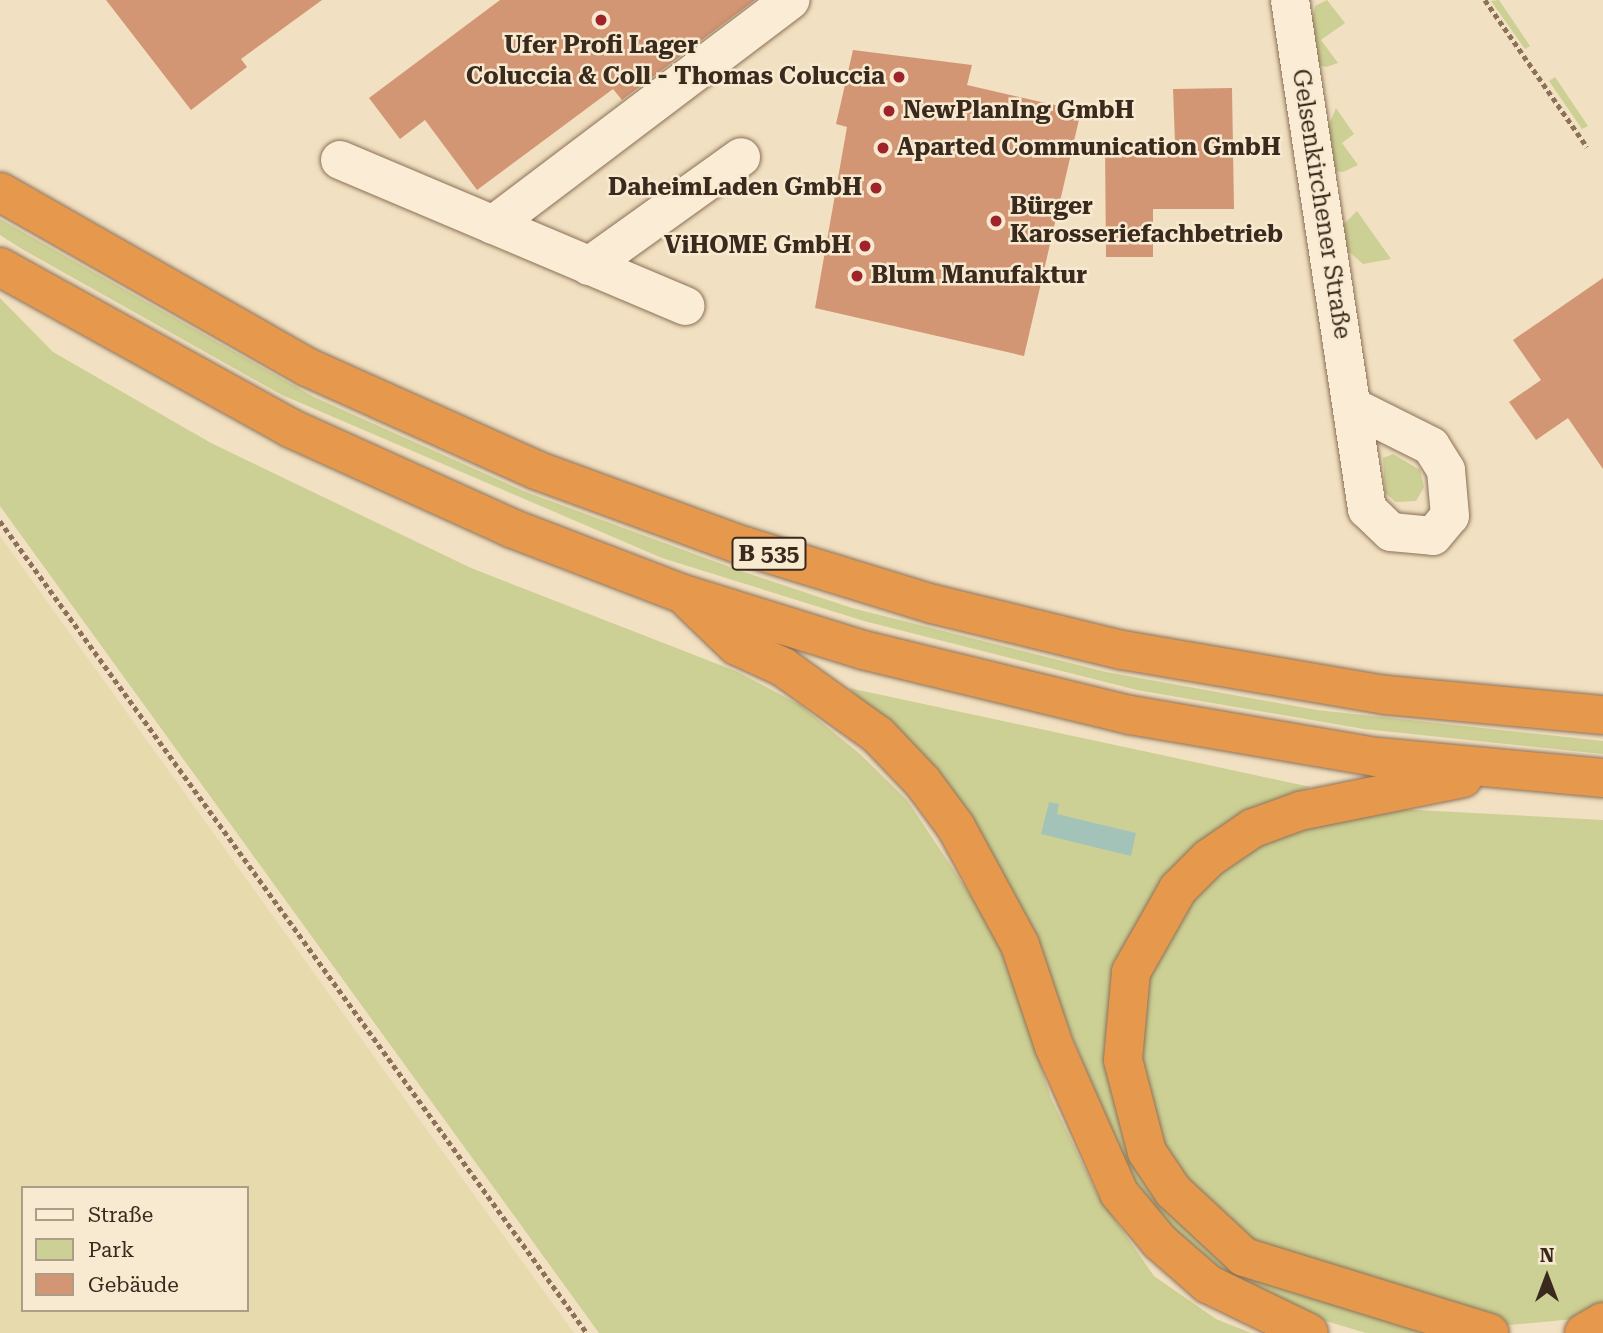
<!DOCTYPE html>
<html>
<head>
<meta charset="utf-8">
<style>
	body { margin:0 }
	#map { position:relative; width:1603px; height:1333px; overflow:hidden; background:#f1e0c1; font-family:"Roboto Serif",serif }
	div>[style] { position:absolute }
	.farmland>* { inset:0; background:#e7dbae }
	.green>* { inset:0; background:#ccd094 }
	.water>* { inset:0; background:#a4c3b8 }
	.building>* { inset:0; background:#d29674 }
	.path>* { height:4.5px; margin-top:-2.25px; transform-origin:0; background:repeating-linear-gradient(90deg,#8c7057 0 5px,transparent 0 8.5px) }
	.roads { filter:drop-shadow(0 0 2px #8c7057) drop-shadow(0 0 2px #8c7057) }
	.minor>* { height:38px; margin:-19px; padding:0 19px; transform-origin:19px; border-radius:19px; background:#fbedd5 }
	.highway>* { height:38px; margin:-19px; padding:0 19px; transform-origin:19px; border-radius:19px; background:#e6994c }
	.dots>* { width:19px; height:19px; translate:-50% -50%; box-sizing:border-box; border:4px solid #f8ead1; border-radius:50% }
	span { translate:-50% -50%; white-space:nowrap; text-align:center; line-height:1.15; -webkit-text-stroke:5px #f8ead1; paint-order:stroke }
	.shield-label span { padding:2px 5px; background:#f8ead1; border:2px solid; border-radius:5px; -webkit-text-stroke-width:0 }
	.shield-label { font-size:23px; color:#3a291d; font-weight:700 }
	.poi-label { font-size:24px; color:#3a291d; font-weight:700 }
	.right { translate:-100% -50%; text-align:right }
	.left { translate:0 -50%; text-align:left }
	.street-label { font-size:24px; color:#3a291d }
	.legend { position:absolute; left:21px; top:1186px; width:228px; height:126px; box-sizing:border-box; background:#f8ead1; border:2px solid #ac9d89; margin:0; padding:9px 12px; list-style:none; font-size:21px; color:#3a291d }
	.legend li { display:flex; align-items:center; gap:14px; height:35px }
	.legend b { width:35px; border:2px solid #ac9d89 }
	.north { position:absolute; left:1512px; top:1242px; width:70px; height:70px; -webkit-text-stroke:5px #f8ead1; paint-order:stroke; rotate:0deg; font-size:19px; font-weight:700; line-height:28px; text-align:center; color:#3a291d }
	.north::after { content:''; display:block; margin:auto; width:24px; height:32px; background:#3a291d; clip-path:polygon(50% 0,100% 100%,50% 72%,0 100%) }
</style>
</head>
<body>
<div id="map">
	<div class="farmland">
		<i style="clip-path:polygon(evenodd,0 536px,388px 1076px,574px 1333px,0 1333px,0 536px,23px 1188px,247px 1188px,247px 1310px,23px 1310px,23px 1188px)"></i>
	</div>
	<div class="green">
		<i style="clip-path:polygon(1327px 0,1345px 23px,1321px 40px,1338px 63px,1326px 67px,1319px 65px,1312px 22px,1315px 6px)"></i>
		<i style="clip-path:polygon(1499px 0,1530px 46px,1525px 49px,1491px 1px)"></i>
		<i style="clip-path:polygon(1555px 77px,1588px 126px,1582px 129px,1549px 81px)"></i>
		<i style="clip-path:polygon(1336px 108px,1354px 134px,1342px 143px,1358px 165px,1343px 172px,1335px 171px,1328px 127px)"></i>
		<i style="clip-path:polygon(1357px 211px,1391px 259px,1363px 264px,1345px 248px,1342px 226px)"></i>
		<i style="clip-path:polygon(0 219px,314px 397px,526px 492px,738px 570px,852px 608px,1106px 672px,1317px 710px,1603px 741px,1603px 754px,1364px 729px,1137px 690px,864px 621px,662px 558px,282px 395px,22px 249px,0 235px)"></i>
		<i style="clip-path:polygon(0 298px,53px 352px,211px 443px,471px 568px,738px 672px,800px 705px,860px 754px,907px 800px,1003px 944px,1051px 1098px,1097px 1194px,1154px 1276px,1216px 1319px,1251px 1333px,599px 1333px,0 506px)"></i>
		<i style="clip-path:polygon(1393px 454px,1420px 470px,1424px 487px,1416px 501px,1396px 502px,1385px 493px,1383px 458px)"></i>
		<i style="clip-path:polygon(849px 688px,1311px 787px,1282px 797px,1156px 890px,1114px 984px,1110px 1081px,1267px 1283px,1425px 1333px,1366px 1333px,1306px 1315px,1242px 1286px,1172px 1233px,1125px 1168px,1024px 916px,971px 817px)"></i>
		<i style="clip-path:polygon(1398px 809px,1603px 820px,1603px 1309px,1585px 1318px,1510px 1325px,1467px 1316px,1258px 1244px,1201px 1200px,1160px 1142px,1140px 1072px,1149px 975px,1193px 896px,1240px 854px,1297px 826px)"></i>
	</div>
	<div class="water">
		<i style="clip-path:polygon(1049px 802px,1059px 804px,1057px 814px,1136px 833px,1131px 856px,1041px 834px)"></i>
	</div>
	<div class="building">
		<i style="clip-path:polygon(106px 0,322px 0,241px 59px,247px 67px,191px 110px)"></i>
		<i style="clip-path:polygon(500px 0,755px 0,622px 100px,613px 89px,477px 190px,425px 120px,400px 139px,369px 98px)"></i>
		<i style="clip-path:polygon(853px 50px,972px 65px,967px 85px,1081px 111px,1024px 356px,815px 308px,847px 127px,836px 124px)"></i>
		<i style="clip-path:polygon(1232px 88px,1234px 209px,1153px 209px,1153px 257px,1106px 257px,1105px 143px,1175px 142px,1173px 89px)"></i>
		<i style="clip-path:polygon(1603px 278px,1603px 469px,1568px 418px,1536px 440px,1509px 402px,1541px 380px,1513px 340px)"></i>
	</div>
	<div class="path">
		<i style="left:1485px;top:0;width:179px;rotate:55.2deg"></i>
		<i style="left:0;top:521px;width:1002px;rotate:54.14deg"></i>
	</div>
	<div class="roads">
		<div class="minor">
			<i style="left:1290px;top:0;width:515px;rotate:81.4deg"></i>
			<i style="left:1367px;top:509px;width:33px;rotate:44deg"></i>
			<i style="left:1391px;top:532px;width:42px;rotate:5.4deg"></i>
			<i style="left:1433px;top:536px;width:26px;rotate:-50deg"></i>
			<i style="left:1450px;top:516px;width:46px;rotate:-95deg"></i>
			<i style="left:1446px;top:470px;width:28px;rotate:-122deg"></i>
			<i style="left:1431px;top:446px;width:85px;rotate:-153.4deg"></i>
			<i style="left:340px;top:160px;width:375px;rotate:22.9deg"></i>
			<i style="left:493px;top:225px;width:373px;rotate:-37.1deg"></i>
			<i style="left:589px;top:266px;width:187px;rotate:-35.6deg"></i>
		</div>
		<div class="highway">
			<i style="left:0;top:192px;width:353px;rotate:29.7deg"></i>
			<i style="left:307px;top:367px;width:251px;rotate:24.2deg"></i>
			<i style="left:536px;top:470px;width:221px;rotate:20.1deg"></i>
			<i style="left:744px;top:546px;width:198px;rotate:17.1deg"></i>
			<i style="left:933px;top:604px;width:195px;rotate:13.7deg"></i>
			<i style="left:1122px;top:650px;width:268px;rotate:9.7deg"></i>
			<i style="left:1386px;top:695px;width:218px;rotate:5.3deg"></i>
			<i style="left:0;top:267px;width:332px;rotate:29deg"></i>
			<i style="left:290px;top:428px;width:243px;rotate:24.3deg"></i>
			<i style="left:511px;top:528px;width:184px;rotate:21deg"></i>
			<i style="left:683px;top:594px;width:189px;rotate:17.3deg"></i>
			<i style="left:863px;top:650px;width:275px;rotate:13.7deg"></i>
			<i style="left:1130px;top:715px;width:251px;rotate:9.7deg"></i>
			<i style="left:1377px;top:757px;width:227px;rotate:5.3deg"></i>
			<i style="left:689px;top:600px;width:66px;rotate:43.8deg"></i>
			<i style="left:737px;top:646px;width:51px;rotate:24.5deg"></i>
			<i style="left:783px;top:667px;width:117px;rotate:35.6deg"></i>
			<i style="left:878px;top:735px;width:64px;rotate:46.3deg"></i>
			<i style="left:922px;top:781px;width:57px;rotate:53.5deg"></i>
			<i style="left:956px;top:827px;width:134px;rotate:61.5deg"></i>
			<i style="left:1020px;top:945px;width:107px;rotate:71.4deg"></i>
			<i style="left:1054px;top:1046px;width:161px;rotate:66.1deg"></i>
			<i style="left:1119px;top:1193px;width:64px;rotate:50.1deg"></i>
			<i style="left:1160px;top:1242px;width:64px;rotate:41.2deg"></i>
			<i style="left:1208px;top:1284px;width:112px;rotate:25.9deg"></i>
			<i style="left:1463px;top:778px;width:166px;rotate:168.6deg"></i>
			<i style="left:1300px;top:811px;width:50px;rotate:160.1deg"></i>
			<i style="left:1253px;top:828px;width:53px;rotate:145.7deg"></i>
			<i style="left:1209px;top:858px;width:44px;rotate:135deg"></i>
			<i style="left:1178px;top:889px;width:95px;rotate:119.5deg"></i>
			<i style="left:1131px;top:972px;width:88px;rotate:95.2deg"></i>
			<i style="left:1123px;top:1060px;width:95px;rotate:75.4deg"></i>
			<i style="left:1147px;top:1152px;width:47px;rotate:56.3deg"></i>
			<i style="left:1173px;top:1191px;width:97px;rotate:42.9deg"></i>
			<i style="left:1244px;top:1257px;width:257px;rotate:17.2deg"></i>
			<i style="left:1584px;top:1333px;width:22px;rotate:-30deg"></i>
		</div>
	</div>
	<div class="dots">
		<i style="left:601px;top:20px;background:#9f232b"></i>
		<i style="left:899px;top:77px;background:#9f232b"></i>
		<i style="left:889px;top:111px;background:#9f232b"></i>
		<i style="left:883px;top:148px;background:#9f232b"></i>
		<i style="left:876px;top:188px;background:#9f232b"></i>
		<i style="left:996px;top:221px;background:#9f232b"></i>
		<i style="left:865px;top:246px;background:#9f232b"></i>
		<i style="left:857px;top:276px;background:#9f232b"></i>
	</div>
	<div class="shield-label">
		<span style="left:769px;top:554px">B 535</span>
	</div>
	<div class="poi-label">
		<span style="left:601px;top:46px">Ufer Profi Lager</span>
		<span class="right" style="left:885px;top:77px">Coluccia &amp; Coll - Thomas Coluccia</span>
		<span class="left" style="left:903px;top:111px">NewPlanIng GmbH</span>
		<span class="left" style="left:897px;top:148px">Aparted Communication GmbH</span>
		<span class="right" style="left:862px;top:188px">DaheimLaden GmbH</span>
		<span class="left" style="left:1010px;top:221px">Bürger<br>Karosseriefachbetrieb</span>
		<span class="right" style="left:851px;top:246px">ViHOME GmbH</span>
		<span class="left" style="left:871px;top:276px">Blum Manufaktur</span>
	</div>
	<div class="street-label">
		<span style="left:1321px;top:204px;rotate:81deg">Gelsenkirchener Straße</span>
	</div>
	<ul class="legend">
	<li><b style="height:9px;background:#fbedd5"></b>Straße</li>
	<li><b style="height:19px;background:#ccd094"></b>Park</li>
	<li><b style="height:19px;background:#d29674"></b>Gebäude</li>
	</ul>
	<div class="north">N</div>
</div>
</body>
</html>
